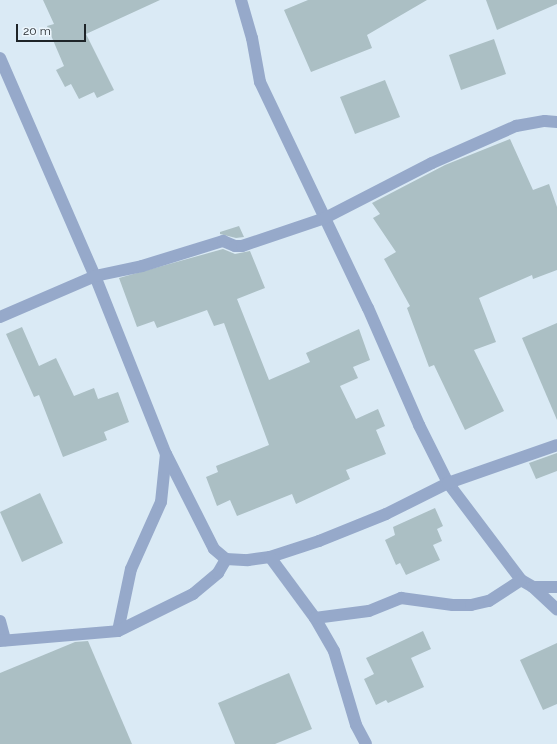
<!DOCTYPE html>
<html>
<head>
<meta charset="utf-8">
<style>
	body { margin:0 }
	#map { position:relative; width:557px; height:744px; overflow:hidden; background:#daeaf5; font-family:Raleway,sans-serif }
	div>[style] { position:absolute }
	.building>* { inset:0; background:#abbfc4 }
	.street>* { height:12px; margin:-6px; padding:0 6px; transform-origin:6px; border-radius:6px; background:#96a9ca }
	span { translate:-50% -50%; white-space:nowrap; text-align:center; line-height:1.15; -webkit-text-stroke:3.5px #ecf6fd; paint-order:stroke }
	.scale { position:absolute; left:16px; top:24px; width:70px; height:18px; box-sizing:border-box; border:2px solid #1e2428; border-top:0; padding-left:5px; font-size:12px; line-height:14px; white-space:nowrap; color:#1e2428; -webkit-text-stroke:3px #ecf6fd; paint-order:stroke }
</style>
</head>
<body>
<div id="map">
	<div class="building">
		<i style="clip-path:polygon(43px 0,160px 0,86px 34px,114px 90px,97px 98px,94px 92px,79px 99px,71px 84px,65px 87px,56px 70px,64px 66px,47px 26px,54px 24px)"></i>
		<i style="clip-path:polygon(308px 0,427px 0,367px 35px,372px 48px,311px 72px,284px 10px)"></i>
		<i style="clip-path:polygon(486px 0,557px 0,557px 4px,497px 30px)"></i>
		<i style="clip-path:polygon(494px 39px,506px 74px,461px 90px,449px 55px)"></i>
		<i style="clip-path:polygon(385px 80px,400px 117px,355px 134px,340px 97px)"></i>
		<i style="clip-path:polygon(510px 139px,533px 190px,549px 184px,557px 207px,557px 270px,533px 279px,532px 275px,479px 298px,496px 342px,474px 350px,504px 411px,465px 430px,434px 365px,429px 367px,407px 308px,410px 306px,384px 259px,396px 252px,373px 218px,380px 214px,372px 203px,445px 165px)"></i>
		<i style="clip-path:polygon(239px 226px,244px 237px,236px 238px,220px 234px,220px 232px)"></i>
		<i style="clip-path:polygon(223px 249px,235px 254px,250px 251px,265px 288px,237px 299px,269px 380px,310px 362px,306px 353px,359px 329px,370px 360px,353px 367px,358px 378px,340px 386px,356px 419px,378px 409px,385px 426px,376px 430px,386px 454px,346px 470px,350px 479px,296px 504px,292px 494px,237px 516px,230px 500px,217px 506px,206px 477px,218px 472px,216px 466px,269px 445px,224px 323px,214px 326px,207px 310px,157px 328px,154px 321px,137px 327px,119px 278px)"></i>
		<i style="clip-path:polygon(557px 323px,557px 420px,522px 338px)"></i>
		<i style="clip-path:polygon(22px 327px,39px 366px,56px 358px,74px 396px,94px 388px,98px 399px,118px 392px,129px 422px,104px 432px,107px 440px,63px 457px,39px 395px,34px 397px,6px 334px)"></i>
		<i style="clip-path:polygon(557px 453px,557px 471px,536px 479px,529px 463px)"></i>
		<i style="clip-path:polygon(40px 493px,63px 543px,22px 562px,0 512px)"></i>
		<i style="clip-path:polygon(435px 508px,443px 526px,437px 529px,442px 541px,433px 545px,440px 560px,406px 575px,400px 563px,396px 565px,385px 540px,395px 535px,393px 527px)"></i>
		<i style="clip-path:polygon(423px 631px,431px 649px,411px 658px,424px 687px,388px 703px,386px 700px,376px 705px,364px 679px,374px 674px,366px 658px)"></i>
		<i style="clip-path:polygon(88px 641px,132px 744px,0 744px,0 673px,75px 642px)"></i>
		<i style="clip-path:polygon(557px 643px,557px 704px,543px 710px,520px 660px)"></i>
		<i style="clip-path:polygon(289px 673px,312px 729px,275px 744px,235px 744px,218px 703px)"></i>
	</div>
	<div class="street">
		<i style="left:241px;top:0;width:40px;rotate:74deg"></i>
		<i style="left:252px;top:38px;width:45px;rotate:79.7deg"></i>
		<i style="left:260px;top:82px;width:250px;rotate:64.5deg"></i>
		<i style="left:368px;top:308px;width:128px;rotate:66.4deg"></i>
		<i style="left:419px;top:425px;width:65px;rotate:63.4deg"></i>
		<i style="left:448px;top:483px;width:121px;rotate:53deg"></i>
		<i style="left:521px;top:580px;width:14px;rotate:30deg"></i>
		<i style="left:533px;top:587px;width:33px;rotate:43deg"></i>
		<i style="left:0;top:58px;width:238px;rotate:66.5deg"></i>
		<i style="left:95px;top:276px;width:192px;rotate:68.3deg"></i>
		<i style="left:166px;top:454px;width:106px;rotate:63.2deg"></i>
		<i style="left:214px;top:549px;width:16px;rotate:40deg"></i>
		<i style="left:226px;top:559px;width:22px;rotate:3deg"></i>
		<i style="left:248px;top:560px;width:22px;rotate:-8deg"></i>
		<i style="left:270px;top:557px;width:52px;rotate:-18.1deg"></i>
		<i style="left:319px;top:541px;width:72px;rotate:-21.9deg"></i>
		<i style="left:386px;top:514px;width:69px;rotate:-26.6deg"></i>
		<i style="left:448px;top:483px;width:115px;rotate:-19.2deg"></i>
		<i style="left:0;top:317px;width:103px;rotate:-23.3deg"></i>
		<i style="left:95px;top:276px;width:48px;rotate:-12deg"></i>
		<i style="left:142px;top:266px;width:85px;rotate:-17.2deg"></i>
		<i style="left:223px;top:241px;width:13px;rotate:23deg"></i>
		<i style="left:235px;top:246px;width:7px"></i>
		<i style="left:242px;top:246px;width:88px;rotate:-18.6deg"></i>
		<i style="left:325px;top:218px;width:120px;rotate:-27.2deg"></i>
		<i style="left:432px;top:163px;width:92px;rotate:-23.8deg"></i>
		<i style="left:516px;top:126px;width:29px;rotate:-10deg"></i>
		<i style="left:545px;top:121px;width:12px;rotate:5deg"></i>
		<i style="left:270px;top:557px;width:76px;rotate:53.6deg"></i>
		<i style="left:315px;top:618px;width:38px;rotate:60deg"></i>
		<i style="left:334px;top:651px;width:77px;rotate:73.4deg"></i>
		<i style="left:356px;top:725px;width:21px;rotate:62deg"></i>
		<i style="left:533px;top:587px;width:24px"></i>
		<i style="left:315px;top:618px;width:54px;rotate:-7.4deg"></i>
		<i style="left:369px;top:611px;width:35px;rotate:-22deg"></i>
		<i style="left:401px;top:598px;width:52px;rotate:7.7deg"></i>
		<i style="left:453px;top:605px;width:18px"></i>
		<i style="left:471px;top:605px;width:18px;rotate:-13deg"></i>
		<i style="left:489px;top:601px;width:38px;rotate:-33deg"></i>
		<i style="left:0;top:621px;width:20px;rotate:75deg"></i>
		<i style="left:118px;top:631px;width:63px;rotate:-78.2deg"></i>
		<i style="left:131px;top:569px;width:73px;rotate:-65.9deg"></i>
		<i style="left:161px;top:502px;width:48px;rotate:-84.1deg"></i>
		<i style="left:0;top:641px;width:118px;rotate:-4.8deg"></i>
		<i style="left:118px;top:631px;width:84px;rotate:-26.3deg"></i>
		<i style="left:193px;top:594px;width:33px;rotate:-40deg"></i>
		<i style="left:218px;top:573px;width:16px;rotate:-60deg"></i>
	</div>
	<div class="scale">20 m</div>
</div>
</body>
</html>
